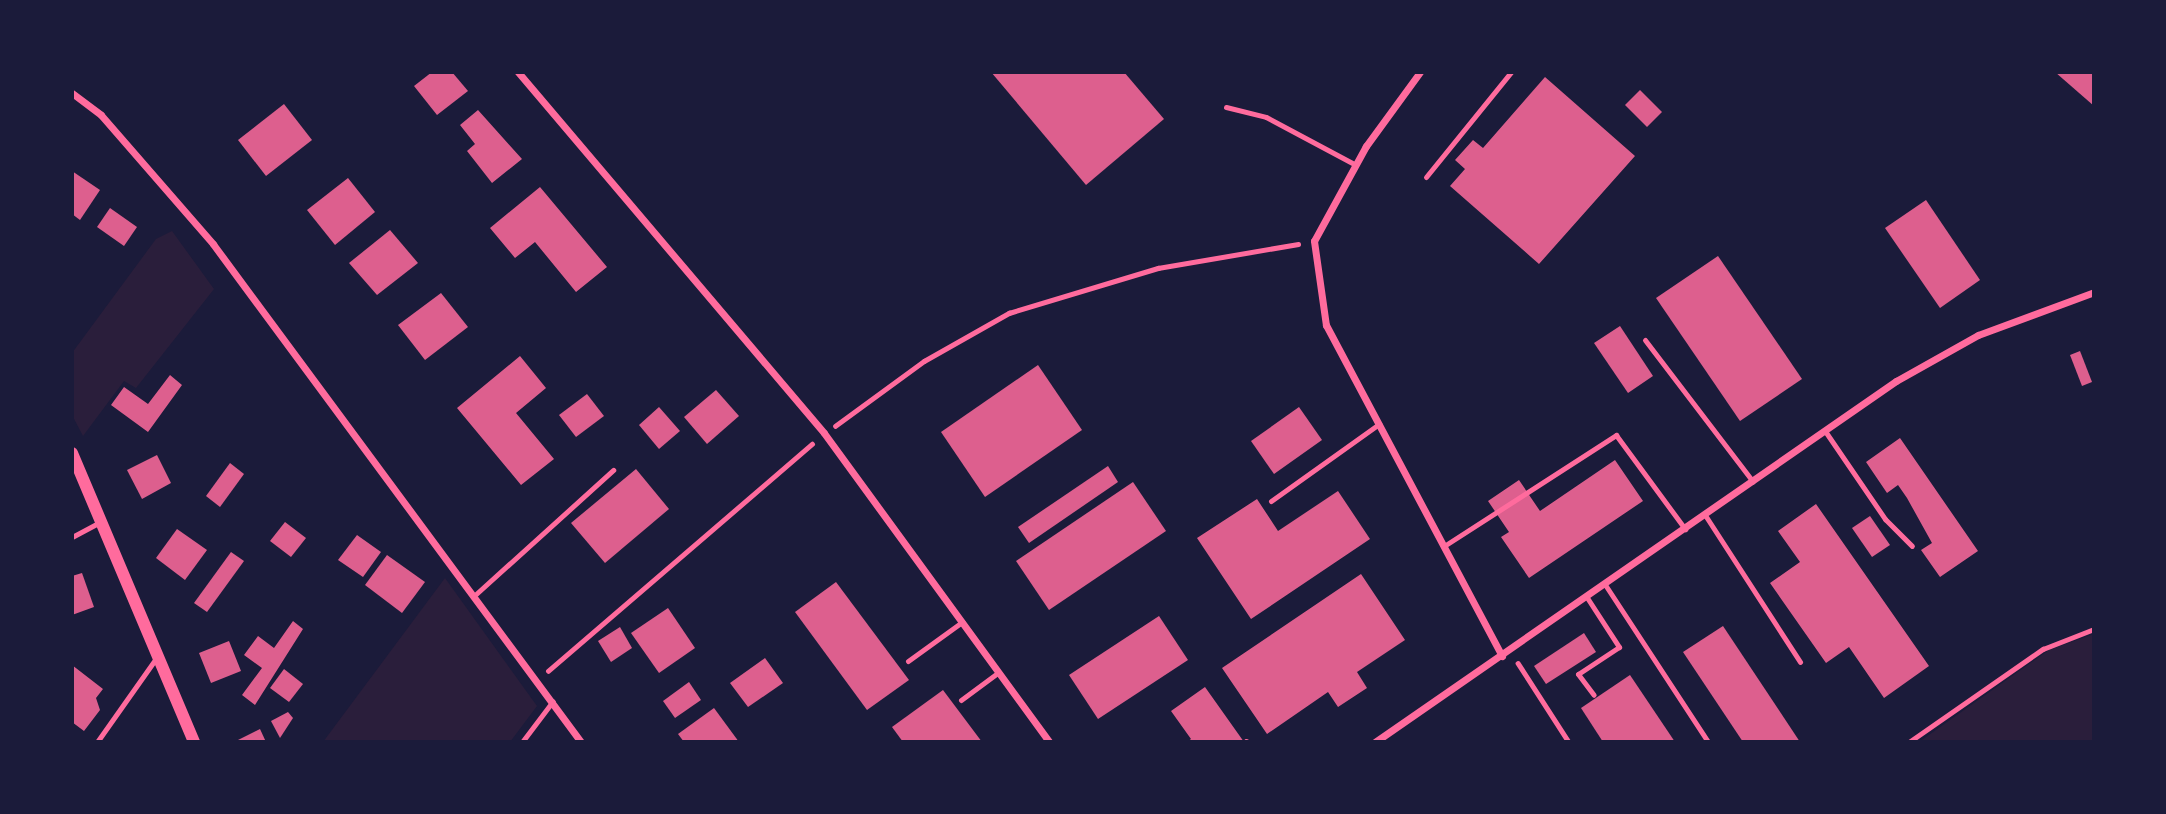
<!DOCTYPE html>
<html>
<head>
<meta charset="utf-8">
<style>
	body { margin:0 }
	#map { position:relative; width:2166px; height:814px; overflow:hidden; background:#1b1b3a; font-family:"Alegreya Sans",sans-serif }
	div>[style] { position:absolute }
	.green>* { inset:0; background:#2a1e3b }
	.building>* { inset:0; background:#dd5f8e }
	.path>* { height:4.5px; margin:-2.25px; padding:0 2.25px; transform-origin:2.25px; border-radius:2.25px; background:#ff6b9d }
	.service>* { height:5px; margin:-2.5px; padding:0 2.5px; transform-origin:2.5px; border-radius:2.5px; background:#ff6b9d }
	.minor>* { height:7px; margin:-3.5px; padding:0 3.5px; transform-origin:3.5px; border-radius:3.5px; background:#ff6b9d }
	.tertiary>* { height:12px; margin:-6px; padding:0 6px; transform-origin:6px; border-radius:6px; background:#ff6b9d }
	span { translate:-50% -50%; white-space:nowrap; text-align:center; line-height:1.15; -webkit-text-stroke:6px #1b1b3a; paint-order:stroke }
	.frame { position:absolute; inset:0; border:74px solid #1b1b3a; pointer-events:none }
</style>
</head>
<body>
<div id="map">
	<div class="green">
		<i style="clip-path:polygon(172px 231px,214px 289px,136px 388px,124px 381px,83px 436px,72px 415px,72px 353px,156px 239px)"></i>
		<i style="clip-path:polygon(445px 578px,537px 706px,510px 742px,323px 742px)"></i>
		<i style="clip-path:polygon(2094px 634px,2094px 742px,1919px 742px,2049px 650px)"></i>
	</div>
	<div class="building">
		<i style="clip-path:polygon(432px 72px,452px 72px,468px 91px,437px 115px,414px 86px)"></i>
		<i style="clip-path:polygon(991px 72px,1124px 72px,1164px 119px,1086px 185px)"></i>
		<i style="clip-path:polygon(2055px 72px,2094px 72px,2094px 106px)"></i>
		<i style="clip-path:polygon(1545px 77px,1635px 156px,1539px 264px,1450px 186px,1465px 169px,1455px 160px,1473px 140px,1483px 148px)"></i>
		<i style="clip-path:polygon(1640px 90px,1662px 112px,1647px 127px,1625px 105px)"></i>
		<i style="clip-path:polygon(284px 104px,312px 140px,266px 176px,238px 140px)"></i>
		<i style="clip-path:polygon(478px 110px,522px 159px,492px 183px,467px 151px,475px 144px,460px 125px)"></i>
		<i style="clip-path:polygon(72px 171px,100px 190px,80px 220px,72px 214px)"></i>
		<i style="clip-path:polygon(348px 178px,375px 212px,335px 245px,307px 210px)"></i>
		<i style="clip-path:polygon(540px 187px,607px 267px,576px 292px,535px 242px,515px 258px,490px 228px)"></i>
		<i style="clip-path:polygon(1926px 200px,1980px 280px,1940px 308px,1885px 228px)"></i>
		<i style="clip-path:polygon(110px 208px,137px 227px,124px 246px,97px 227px)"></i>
		<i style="clip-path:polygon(390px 230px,418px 263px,377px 295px,349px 263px)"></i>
		<i style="clip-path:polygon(1718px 256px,1802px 379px,1740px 421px,1656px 298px)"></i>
		<i style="clip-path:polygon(441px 293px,468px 327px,425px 360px,398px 325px)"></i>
		<i style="clip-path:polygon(1620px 326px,1653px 376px,1628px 393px,1594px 343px)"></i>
		<i style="clip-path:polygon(2080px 351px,2092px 382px,2082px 386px,2070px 355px)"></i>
		<i style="clip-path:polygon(520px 356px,546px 388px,516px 413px,554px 459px,521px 485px,457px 408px)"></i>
		<i style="clip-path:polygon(1038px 365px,1082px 430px,985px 497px,941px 432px)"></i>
		<i style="clip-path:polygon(170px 375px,182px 385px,148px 432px,111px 405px,124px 387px,148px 404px)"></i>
		<i style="clip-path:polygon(716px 390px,739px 416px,707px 444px,684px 417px)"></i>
		<i style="clip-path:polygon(587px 394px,604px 416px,576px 437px,559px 415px)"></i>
		<i style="clip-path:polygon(659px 407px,680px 431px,659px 449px,639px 425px)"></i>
		<i style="clip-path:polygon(1299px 407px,1322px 440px,1274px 474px,1251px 441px)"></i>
		<i style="clip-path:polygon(1900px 438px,1978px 551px,1940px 577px,1921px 550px,1932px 543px,1907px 498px,1898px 485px,1887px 493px,1866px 462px)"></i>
		<i style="clip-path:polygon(157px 455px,171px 483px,142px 499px,127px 470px)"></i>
		<i style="clip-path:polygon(1615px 460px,1643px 501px,1529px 578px,1501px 537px,1509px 532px,1488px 501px,1519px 480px,1540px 511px)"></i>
		<i style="clip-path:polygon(230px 463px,244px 474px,220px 507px,206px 496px)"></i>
		<i style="clip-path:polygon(1108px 466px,1118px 482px,1029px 543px,1018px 527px)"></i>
		<i style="clip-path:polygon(636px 469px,669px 509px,605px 563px,571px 523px)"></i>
		<i style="clip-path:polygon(1133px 482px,1166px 531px,1049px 610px,1016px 561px)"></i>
		<i style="clip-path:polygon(1338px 491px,1370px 539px,1251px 619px,1197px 538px,1257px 499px,1278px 531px)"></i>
		<i style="clip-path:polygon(1816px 504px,1929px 666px,1884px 698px,1849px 647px,1826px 663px,1770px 583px,1800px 562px,1778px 531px)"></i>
		<i style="clip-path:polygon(1870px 516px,1890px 545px,1872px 557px,1852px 528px)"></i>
		<i style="clip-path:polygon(285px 522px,306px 538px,291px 557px,270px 541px)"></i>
		<i style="clip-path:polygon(177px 529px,207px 550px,185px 580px,156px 558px)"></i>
		<i style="clip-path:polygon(357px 535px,381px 552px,363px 577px,338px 560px)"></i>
		<i style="clip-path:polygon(231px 552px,244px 561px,207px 612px,194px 603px)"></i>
		<i style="clip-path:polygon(387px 555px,425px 582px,402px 613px,365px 585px)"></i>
		<i style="clip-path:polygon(82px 573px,94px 607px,72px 615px,72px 576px)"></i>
		<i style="clip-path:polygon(1361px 574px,1405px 640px,1357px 672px,1367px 688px,1338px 707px,1328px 692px,1267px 734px,1222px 668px)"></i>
		<i style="clip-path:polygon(836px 582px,909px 680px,867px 710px,795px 612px)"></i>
		<i style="clip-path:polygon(668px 608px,695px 648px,659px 673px,631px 633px)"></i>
		<i style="clip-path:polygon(1159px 616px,1188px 660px,1098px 719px,1069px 675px)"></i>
		<i style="clip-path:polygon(293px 621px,303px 629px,255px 705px,242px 695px,262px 668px,244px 655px,258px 636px,274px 648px)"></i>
		<i style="clip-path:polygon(1723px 626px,1800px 742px,1743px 742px,1683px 652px)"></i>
		<i style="clip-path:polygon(620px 627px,632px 648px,611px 662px,598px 641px)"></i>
		<i style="clip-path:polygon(1584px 633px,1596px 652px,1546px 684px,1534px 666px)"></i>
		<i style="clip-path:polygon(229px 641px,241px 671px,211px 683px,199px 653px)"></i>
		<i style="clip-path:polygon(765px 658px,783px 683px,748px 707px,730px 683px)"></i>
		<i style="clip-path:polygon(72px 665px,103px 689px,96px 698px,100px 710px,84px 731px,72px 722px)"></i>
		<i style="clip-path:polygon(284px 669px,303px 684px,289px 702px,270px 688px)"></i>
		<i style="clip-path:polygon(1630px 675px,1675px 742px,1603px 742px,1581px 708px)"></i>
		<i style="clip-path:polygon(689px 682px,701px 700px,675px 718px,663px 701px)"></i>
		<i style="clip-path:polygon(1205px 687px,1244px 742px,1187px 742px,1191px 739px,1171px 711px)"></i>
		<i style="clip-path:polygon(943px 690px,982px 742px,903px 742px,892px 727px)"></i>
		<i style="clip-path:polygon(714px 708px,739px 742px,684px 742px,678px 734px)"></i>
		<i style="clip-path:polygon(288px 712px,293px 718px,280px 738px,271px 721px)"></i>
		<i style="clip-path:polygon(260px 729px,266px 742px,234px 742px)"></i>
	</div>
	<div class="path">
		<i style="left:835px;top:426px;width:110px;rotate:-36.1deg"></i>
		<i style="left:924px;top:361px;width:98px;rotate:-29.5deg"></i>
		<i style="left:1009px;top:313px;width:156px;rotate:-16.8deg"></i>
		<i style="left:1158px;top:268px;width:142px;rotate:-9.7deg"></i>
		<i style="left:1518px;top:663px;width:94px;rotate:57.2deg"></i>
		<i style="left:548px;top:671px;width:348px;rotate:-40.7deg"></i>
		<i style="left:1909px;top:742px;width:163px;rotate:-34.8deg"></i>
		<i style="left:2043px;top:649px;width:55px;rotate:-21.4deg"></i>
	</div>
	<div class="service">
		<i style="left:1226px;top:107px;width:41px;rotate:14deg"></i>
		<i style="left:1266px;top:117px;width:102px;rotate:28.1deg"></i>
		<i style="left:1426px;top:177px;width:135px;rotate:-51deg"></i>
		<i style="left:1645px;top:340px;width:178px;rotate:52.7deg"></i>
		<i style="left:1825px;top:431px;width:107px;rotate:55.7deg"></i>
		<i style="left:1885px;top:519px;width:38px;rotate:45deg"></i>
		<i style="left:1271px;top:501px;width:133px;rotate:-35.5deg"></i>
		<i style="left:1705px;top:515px;width:175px;rotate:57.1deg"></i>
		<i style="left:72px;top:537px;width:34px;rotate:-28deg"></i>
		<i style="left:1444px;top:546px;width:205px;rotate:-32.8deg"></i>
		<i style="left:1616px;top:435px;width:117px;rotate:53.7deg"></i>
		<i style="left:1604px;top:583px;width:190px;rotate:56.8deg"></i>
		<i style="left:476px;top:594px;width:185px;rotate:-42.1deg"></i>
		<i style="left:1586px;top:596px;width:61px;rotate:57.1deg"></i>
		<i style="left:1619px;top:647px;width:49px;rotate:146.6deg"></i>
		<i style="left:1578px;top:674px;width:26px;rotate:53deg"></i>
		<i style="left:908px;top:661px;width:67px;rotate:-35.8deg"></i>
		<i style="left:961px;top:700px;width:47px;rotate:-36.4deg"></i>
		<i style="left:1246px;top:741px;width:2px;rotate:27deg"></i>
		<i style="left:97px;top:742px;width:104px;rotate:-54.8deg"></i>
		<i style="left:522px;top:742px;width:51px;rotate:-52.9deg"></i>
	</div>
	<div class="minor">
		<i style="left:518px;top:72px;width:473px;rotate:49.7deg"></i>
		<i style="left:824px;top:433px;width:382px;rotate:53.9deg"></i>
		<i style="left:1420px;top:72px;width:92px;rotate:126.1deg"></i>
		<i style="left:1366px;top:146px;width:108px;rotate:118.7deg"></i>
		<i style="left:1314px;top:241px;width:85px;rotate:81.9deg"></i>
		<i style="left:1326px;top:325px;width:375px;rotate:62deg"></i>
		<i style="left:72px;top:93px;width:36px;rotate:37deg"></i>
		<i style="left:101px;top:115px;width:171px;rotate:49deg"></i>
		<i style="left:213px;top:244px;width:619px;rotate:53.54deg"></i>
		<i style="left:1375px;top:742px;width:634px;rotate:-34.72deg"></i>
		<i style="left:1896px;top:381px;width:94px;rotate:-29.3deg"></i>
		<i style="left:1978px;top:335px;width:124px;rotate:-20.3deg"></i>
	</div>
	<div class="tertiary">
		<i style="left:72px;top:453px;width:314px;rotate:67.1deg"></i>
	</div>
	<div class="frame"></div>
</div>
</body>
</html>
